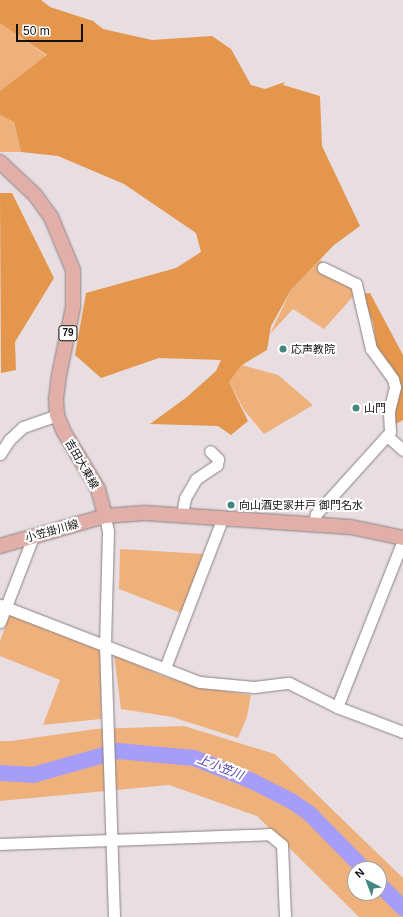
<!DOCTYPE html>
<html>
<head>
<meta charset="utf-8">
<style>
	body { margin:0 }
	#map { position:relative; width:403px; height:917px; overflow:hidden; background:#e8dde1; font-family:Helvetica,"Noto Sans JP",sans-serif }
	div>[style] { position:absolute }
	.green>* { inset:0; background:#efb17c }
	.forest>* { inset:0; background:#e4964d }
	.river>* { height:16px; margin:-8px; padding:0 8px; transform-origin:8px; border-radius:8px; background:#a59df8 }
	.roads { filter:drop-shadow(0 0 1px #8a8184) drop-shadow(0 0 1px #8a8184) }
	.minor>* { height:11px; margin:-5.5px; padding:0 5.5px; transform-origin:5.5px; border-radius:5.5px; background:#fff }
	.major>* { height:14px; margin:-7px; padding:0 7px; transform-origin:7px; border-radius:7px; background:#e1aea8 }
	.dots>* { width:11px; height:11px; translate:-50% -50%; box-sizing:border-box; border:2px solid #fff; border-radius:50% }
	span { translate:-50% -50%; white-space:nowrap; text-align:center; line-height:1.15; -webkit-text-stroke:4px #fff; paint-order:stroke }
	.shield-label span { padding:1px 3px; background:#fff; border:1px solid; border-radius:3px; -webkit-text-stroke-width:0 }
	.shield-label { font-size:10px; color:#131011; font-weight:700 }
	.poi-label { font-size:11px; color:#131011 }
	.left { translate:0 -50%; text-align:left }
	.street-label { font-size:11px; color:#131011 }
	.water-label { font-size:12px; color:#4e39a0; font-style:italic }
	.north { position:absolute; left:347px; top:861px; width:40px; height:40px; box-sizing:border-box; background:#fff; border:1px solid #a19fa0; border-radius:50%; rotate:318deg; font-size:11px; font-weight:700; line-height:16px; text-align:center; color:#131011 }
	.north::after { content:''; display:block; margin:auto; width:14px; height:18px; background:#428880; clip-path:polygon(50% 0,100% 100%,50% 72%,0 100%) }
	.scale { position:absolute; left:16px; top:24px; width:67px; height:18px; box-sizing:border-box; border:2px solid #131011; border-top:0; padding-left:5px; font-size:12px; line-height:14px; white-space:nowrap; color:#131011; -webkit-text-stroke:3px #fff; paint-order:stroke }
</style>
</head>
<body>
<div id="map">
	<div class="green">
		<i style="clip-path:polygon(0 22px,47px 56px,0 91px)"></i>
		<i style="clip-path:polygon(0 115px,14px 122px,21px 152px,0 152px)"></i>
		<i style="clip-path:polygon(320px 260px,358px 291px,324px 329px,293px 309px,270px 334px,291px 290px)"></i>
		<i style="clip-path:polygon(242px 365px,278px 375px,313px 405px,264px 434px,244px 410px,229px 382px)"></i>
		<i style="clip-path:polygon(120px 549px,205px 554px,181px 613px,119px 589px)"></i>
		<i style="clip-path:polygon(10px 613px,101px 646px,101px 719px,43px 725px,60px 680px,0 656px,0 641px)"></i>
		<i style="clip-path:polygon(114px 654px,163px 676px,198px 687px,251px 695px,247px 717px,238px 738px,172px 717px,121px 709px)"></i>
		<i style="clip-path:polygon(evenodd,184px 726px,275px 754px,403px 878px,403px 917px,359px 917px,257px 816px,169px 785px,0 801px,0 741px,11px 741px,96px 729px,184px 726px,355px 869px,379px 869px,379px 893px,355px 893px,355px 869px)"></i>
	</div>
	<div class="forest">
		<i style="clip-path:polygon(0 0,41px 0,50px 7px,93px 21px,103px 29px,152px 40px,212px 36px,231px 49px,251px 85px,265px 89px,285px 82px,283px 85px,320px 96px,322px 146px,360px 226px,334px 245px,291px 290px,271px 326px,267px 350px,242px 365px,229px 382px,248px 421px,231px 435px,218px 426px,150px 424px,187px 397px,216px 371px,221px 360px,159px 358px,101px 378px,75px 355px,86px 293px,176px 268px,201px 252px,196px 233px,124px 184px,58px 156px,21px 152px,14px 122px,0 115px,0 91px,47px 55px,0 23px)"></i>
		<i style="clip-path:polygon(0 193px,12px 193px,54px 278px,15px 342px,16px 370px,1px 373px)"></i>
		<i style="clip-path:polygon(370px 293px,403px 355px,403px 420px,394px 425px,399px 385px,393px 368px,377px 350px,373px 323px,362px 294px)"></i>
	</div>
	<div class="river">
		<i style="left:0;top:773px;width:33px;rotate:3deg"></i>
		<i style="left:33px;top:775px;width:88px;rotate:-15.8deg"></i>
		<i style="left:118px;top:751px;width:76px;rotate:5.3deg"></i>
		<i style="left:194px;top:758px;width:62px;rotate:21.6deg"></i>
		<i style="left:252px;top:781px;width:46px;rotate:27.1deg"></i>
		<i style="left:293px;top:802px;width:21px;rotate:35deg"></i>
		<i style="left:310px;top:814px;width:77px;rotate:45.5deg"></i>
		<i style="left:379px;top:884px;width:34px;rotate:45deg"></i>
	</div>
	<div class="roads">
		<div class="minor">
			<i style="left:387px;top:436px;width:21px;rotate:41deg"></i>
			<i style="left:0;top:454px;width:17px;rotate:-57deg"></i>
			<i style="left:9px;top:440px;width:19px;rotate:-43deg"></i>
			<i style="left:23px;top:427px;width:36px;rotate:-19deg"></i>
			<i style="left:182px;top:514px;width:16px;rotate:-79deg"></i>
			<i style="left:185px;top:498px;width:22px;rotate:-60deg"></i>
			<i style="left:196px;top:479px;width:25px;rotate:-34deg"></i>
			<i style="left:217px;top:465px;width:6px;rotate:-81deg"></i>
			<i style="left:218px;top:459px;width:11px;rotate:-135deg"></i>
			<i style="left:105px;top:516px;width:15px;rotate:79deg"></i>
			<i style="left:108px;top:531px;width:114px;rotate:91.5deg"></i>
			<i style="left:105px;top:645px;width:272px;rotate:88.1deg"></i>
			<i style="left:313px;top:524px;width:10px;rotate:-73deg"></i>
			<i style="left:316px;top:514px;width:110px;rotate:-47.9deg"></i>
			<i style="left:390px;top:432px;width:21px;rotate:-93deg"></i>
			<i style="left:389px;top:411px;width:25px;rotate:-76deg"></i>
			<i style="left:395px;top:387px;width:8px;rotate:-104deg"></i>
			<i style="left:393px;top:379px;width:37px;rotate:-126deg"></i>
			<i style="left:371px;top:349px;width:67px;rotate:-103deg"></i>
			<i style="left:356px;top:284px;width:37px;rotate:-154deg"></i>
			<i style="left:0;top:605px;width:214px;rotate:21.1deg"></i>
			<i style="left:200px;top:682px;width:54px;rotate:5.3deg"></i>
			<i style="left:254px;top:687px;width:35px;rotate:-7deg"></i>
			<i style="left:289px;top:683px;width:54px;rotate:26.6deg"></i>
			<i style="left:337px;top:707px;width:71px;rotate:20.7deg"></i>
			<i style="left:0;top:622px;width:91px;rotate:-68.8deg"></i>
			<i style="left:165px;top:668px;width:162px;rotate:-69deg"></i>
			<i style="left:337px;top:707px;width:180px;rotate:-68.4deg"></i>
			<i style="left:0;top:844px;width:269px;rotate:-2.1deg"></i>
			<i style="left:269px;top:834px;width:17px;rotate:40deg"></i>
			<i style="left:282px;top:845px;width:72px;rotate:87.6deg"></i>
		</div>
		<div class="major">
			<i style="left:0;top:162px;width:48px;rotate:43.3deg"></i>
			<i style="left:35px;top:195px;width:27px;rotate:54deg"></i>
			<i style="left:51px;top:217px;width:57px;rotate:67.5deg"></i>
			<i style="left:73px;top:270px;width:37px;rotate:90deg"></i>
			<i style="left:73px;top:307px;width:69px;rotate:101.6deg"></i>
			<i style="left:59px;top:375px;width:24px;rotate:97deg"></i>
			<i style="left:56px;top:399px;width:16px;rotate:86deg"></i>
			<i style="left:57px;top:415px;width:18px;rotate:68deg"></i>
			<i style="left:64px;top:432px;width:66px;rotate:59.2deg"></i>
			<i style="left:98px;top:489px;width:28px;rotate:75deg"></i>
			<i style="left:0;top:546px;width:109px;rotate:-15.9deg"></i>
			<i style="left:105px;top:516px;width:40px;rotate:-4.3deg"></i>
			<i style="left:145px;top:513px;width:206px;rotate:3.9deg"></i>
			<i style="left:351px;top:527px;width:53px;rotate:11.9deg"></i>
		</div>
	</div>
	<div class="dots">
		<i style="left:283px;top:349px;background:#428880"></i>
		<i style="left:356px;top:408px;background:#428880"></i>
		<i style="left:231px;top:505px;background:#428880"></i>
	</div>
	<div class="shield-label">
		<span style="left:68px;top:333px">79</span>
	</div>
	<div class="poi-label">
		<span class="left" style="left:291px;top:349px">応声教院</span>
		<span class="left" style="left:364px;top:408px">山門</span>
		<span class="left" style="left:239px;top:505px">向山酒史家井戸 御門名水</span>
	</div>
	<div class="street-label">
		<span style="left:82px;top:464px;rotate:60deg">吉田大東線</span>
		<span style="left:52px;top:531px;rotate:-16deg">小笠掛川線</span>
	</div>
	<div class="water-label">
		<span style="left:220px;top:768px;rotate:21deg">上小笠川</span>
	</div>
	<div class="north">N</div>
	<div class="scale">50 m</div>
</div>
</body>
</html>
